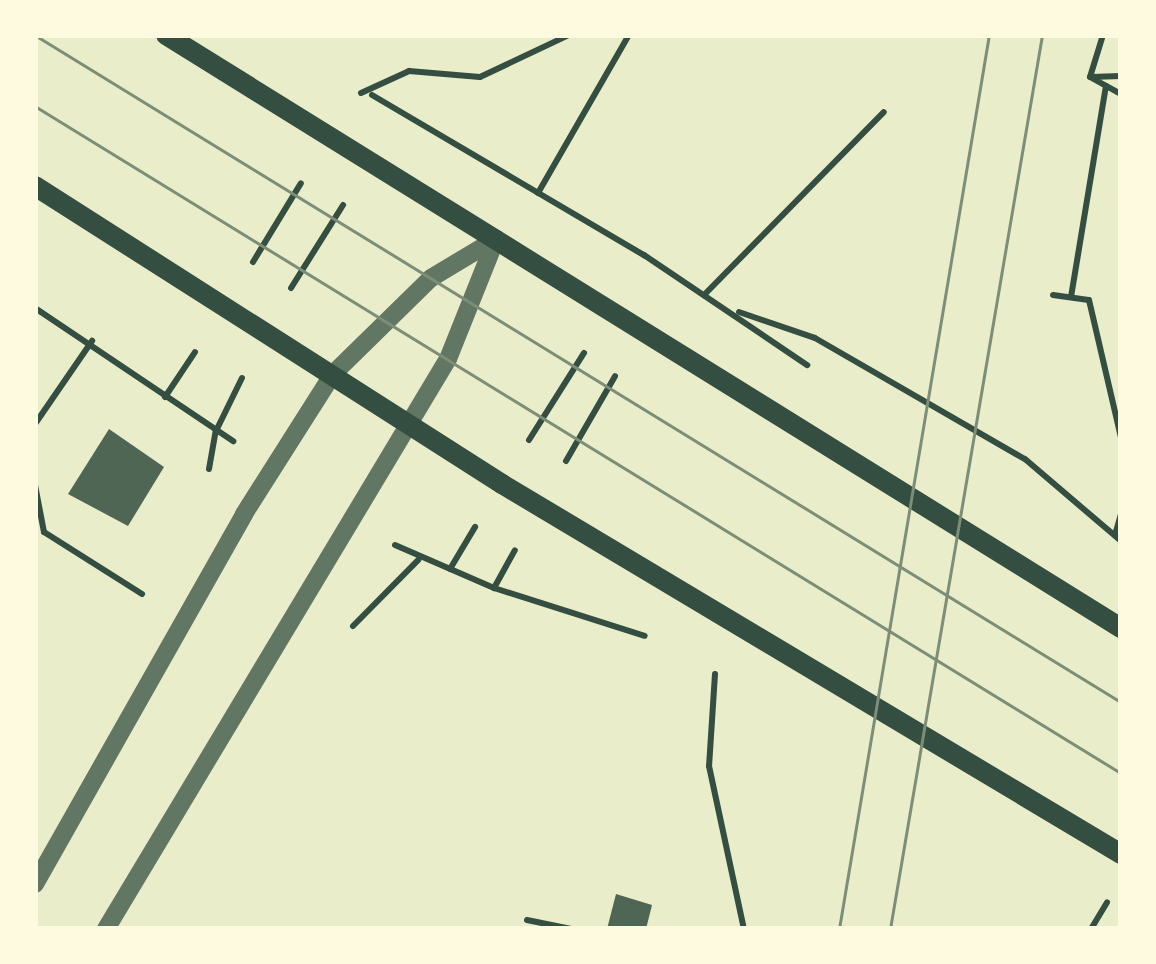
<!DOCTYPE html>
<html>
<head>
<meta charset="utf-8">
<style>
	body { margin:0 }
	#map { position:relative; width:1156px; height:964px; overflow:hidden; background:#e9edc9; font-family:Jost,sans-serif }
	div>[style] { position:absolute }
	.building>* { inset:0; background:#4f6655 }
	.path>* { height:6px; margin:-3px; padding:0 3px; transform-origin:3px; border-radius:3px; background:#344e41 }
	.tertiary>* { height:18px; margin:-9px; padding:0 9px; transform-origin:9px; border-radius:9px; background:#617663 }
	.secondary>* { height:20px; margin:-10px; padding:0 10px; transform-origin:10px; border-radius:10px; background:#344e41 }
	.tram>* { height:2.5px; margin:-1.25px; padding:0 1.25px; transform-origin:1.25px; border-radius:1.25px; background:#7c8e77 }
	span { translate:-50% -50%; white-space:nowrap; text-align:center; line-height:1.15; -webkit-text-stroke:10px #fefae0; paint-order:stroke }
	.frame { position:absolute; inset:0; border:38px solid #fefae0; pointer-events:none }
</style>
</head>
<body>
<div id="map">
	<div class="building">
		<i style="clip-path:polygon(109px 429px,164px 467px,128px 526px,68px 494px)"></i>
		<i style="clip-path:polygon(616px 894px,652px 905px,646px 929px,607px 929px)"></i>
	</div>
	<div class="path">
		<i style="left:1090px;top:77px;width:44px;rotate:-72.8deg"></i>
		<i style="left:1090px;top:77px;width:35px;rotate:29deg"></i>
		<i style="left:1091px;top:77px;width:30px;rotate:-2deg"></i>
		<i style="left:361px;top:93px;width:53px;rotate:-24.6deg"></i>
		<i style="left:409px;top:71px;width:71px;rotate:4.8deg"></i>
		<i style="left:480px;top:77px;width:98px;rotate:-25.3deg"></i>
		<i style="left:372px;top:95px;width:316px;rotate:30.5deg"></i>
		<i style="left:644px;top:255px;width:197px;rotate:34deg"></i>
		<i style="left:538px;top:193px;width:182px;rotate:-60.1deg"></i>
		<i style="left:253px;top:262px;width:92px;rotate:-58.7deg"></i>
		<i style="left:291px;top:288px;width:98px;rotate:-57.9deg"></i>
		<i style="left:705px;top:294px;width:255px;rotate:-45.5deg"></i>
		<i style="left:1053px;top:295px;width:36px;rotate:8deg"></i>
		<i style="left:1089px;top:300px;width:141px;rotate:76.9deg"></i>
		<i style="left:1071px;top:297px;width:214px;rotate:-80.6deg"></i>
		<i style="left:35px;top:308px;width:239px;rotate:33.9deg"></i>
		<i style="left:739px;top:312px;width:80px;rotate:18.9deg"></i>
		<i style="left:815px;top:338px;width:242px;rotate:30deg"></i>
		<i style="left:1025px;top:459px;width:126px;rotate:40.5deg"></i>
		<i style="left:165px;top:397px;width:54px;rotate:-56.3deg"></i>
		<i style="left:35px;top:424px;width:101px;rotate:-55.5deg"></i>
		<i style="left:529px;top:440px;width:103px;rotate:-57.7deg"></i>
		<i style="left:566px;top:461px;width:98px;rotate:-60deg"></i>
		<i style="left:209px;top:469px;width:39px;rotate:-80deg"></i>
		<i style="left:216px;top:431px;width:59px;rotate:-63.9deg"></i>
		<i style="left:35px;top:485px;width:48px;rotate:79.2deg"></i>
		<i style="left:44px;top:532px;width:116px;rotate:32.3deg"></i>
		<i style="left:1115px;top:535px;width:22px;rotate:-74deg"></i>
		<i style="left:395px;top:545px;width:108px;rotate:23.5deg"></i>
		<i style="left:494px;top:588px;width:158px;rotate:17.6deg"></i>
		<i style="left:450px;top:569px;width:49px;rotate:-59.2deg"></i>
		<i style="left:494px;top:588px;width:43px;rotate:-61.1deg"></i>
		<i style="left:353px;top:626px;width:93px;rotate:-45.4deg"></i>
		<i style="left:715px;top:674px;width:92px;rotate:93.7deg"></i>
		<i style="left:709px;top:766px;width:167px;rotate:77.9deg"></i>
		<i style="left:527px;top:920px;width:45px;rotate:11.6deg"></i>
		<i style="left:1091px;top:929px;width:31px;rotate:-59deg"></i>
	</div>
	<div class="tertiary">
		<i style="left:35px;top:884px;width:425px;rotate:-60.5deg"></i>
		<i style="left:244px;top:514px;width:166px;rotate:-57.6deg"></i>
		<i style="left:333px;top:374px;width:137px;rotate:-44.4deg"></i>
		<i style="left:431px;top:278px;width:76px;rotate:-31deg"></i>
		<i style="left:106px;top:929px;width:665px;rotate:-59.04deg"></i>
		<i style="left:448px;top:359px;width:129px;rotate:-68.2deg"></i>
	</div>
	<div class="secondary">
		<i style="left:166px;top:35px;width:1124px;rotate:31.84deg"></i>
		<i style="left:35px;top:186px;width:554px;rotate:32.54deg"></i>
		<i style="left:502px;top:484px;width:721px;rotate:30.87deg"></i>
	</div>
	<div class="tram">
		<i style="left:35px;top:35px;width:1274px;rotate:31.56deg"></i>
		<i style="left:35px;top:106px;width:1274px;rotate:31.56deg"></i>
		<i style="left:839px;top:929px;width:906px;rotate:-80.48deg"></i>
		<i style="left:890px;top:929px;width:907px;rotate:-80.35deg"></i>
	</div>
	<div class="frame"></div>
</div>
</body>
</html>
